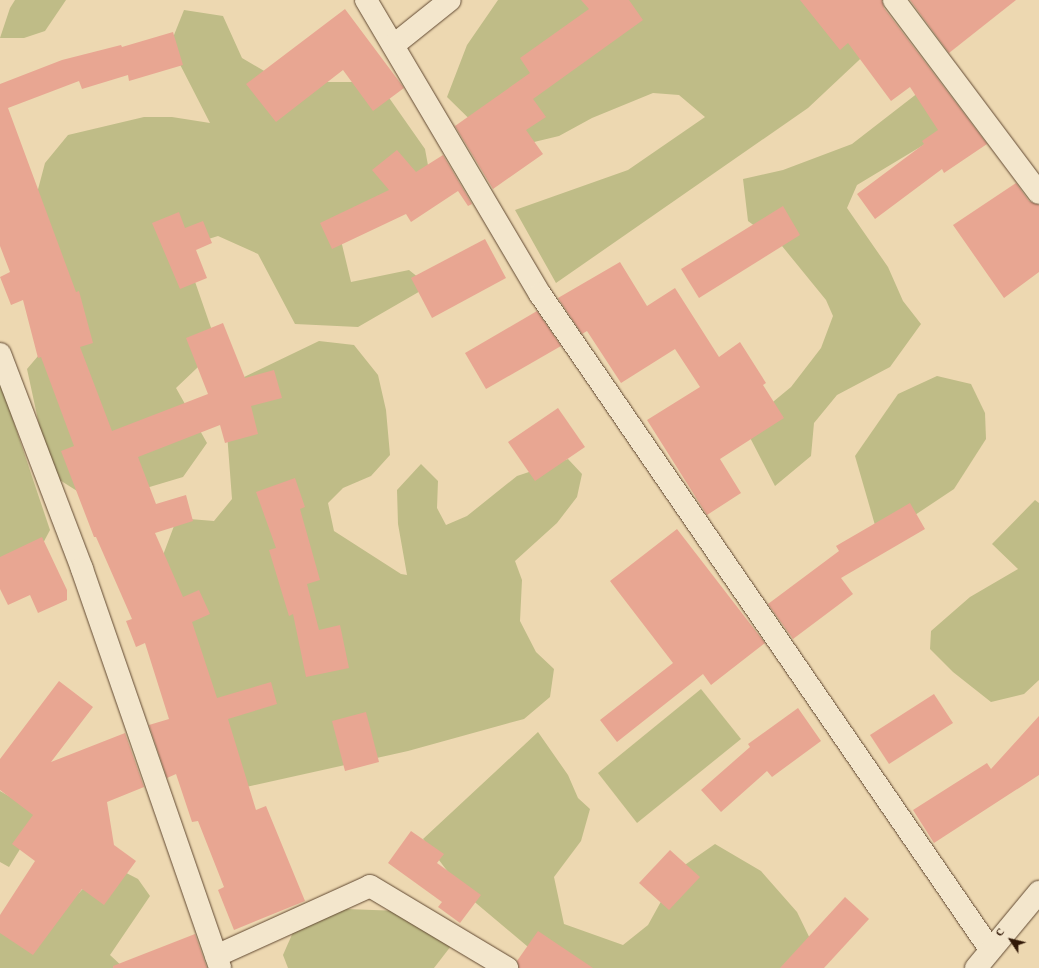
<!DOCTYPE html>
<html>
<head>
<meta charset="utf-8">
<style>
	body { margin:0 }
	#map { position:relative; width:1039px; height:968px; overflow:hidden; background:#edd8b1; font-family:Vollkorn,serif }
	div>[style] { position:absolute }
	.green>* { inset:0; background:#bfbc87 }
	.building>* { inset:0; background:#e8a692 }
	.roads { filter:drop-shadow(0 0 1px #614932) drop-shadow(0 0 1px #614932) }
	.minor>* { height:22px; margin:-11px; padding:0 11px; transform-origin:11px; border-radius:11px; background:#f3e6cc }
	span { translate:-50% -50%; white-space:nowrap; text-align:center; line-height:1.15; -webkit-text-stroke:3px #f3e6cc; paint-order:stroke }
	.north { position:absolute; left:991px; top:920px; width:40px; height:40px; -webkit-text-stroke:3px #f3e6cc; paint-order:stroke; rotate:305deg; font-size:11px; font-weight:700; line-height:16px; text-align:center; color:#321907 }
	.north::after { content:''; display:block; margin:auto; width:14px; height:18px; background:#321907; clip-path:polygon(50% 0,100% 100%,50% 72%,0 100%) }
</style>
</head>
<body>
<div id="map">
	<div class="green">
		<i style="clip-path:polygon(15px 0,66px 0,45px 31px,24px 38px,0 38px,10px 8px)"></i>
		<i style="clip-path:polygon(498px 0,867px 0,890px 31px,808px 108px,556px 283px,515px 210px,628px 170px,705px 117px,679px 95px,653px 93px,592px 118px,559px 136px,501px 150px,447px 97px,467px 45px)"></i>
		<i style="clip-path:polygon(184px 10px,223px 16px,242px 58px,283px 82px,378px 82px,425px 149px,432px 187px,339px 232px,351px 282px,409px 270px,429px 286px,358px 327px,295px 324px,258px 254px,218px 236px,183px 247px,218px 348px,176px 388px,207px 443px,183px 477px,96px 503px,55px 477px,43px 443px,27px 369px,61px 329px,28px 227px,45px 163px,68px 135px,144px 117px,172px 117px,210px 123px,170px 45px)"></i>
		<i style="clip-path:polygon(923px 89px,955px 126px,857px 185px,847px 208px,888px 267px,903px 301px,921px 324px,890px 367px,837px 395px,814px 423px,811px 456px,775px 486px,744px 426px,791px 387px,821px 348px,833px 316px,826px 300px,782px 246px,748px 221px,743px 179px,783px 170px,852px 144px)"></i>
		<i style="clip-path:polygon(319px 341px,354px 345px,378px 375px,386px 410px,390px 455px,371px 476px,343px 488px,328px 503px,334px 531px,401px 574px,407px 575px,398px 524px,397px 490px,421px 464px,438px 481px,437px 508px,446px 525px,467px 516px,517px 476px,568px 459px,582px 474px,577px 497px,557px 523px,515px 561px,522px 580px,520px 621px,536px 652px,554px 669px,550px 697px,524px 719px,502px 725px,408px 751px,224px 792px,151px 587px,177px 518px,214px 521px,232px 499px,226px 420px,240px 379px)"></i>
		<i style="clip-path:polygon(937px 376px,971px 384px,985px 413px,986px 439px,954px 489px,879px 539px,855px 456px,898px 394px)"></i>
		<i style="clip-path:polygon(0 381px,50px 530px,31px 566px,0 570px)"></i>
		<i style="clip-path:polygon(1035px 500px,1039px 503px,1039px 680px,1024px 694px,991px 702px,953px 672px,930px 649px,931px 631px,970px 597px,1018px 569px,992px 544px)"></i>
		<i style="clip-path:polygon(701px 689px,741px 739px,637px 823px,598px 773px)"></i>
		<i style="clip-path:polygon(538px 732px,568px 775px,578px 798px,590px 809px,581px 841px,554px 877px,564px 924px,623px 945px,648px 925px,679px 869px,715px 844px,761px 871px,797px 912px,816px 951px,809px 968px,553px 968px,464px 893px,423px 839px)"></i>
		<i style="clip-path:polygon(0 791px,41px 815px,9px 867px,0 862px)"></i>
		<i style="clip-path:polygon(107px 863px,138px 879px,150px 896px,110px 955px,124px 968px,0 968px,0 920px,79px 893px)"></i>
		<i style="clip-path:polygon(346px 909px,400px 911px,451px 946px,434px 968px,288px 968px,283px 955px,294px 930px)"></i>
	</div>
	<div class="building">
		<i style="clip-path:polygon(581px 0,629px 0,643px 20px,533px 99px,546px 117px,526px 130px,543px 154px,493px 189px,455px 126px,530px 73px,520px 58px,589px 9px)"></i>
		<i style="clip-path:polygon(800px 0,882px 0,884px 8px,987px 144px,944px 173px,942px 169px,875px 219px,857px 194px,924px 144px,922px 141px,938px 130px,910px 87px,891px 101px,848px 43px,840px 50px)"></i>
		<i style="clip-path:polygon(910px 0,1016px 0,949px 53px)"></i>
		<i style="clip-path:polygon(345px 9px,404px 88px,373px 111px,343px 70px,276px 122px,246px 84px)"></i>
		<i style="clip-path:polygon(173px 32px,183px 65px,129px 81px,128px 75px,82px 89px,79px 81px,8px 108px,76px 292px,79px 291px,93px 343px,80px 347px,112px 431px,208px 394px,186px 338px,223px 323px,245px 378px,274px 370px,282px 398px,251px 406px,258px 434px,225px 443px,220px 425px,138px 457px,156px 504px,186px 495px,193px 521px,155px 533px,183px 597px,199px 590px,210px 614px,192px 622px,217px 698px,271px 682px,277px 704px,228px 719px,256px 810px,266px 806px,305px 901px,234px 930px,218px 890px,224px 887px,198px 821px,192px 822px,176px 774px,167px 778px,149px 725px,169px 719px,145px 643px,136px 647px,126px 621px,132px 619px,96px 537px,94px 537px,61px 451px,74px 446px,41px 357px,38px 358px,23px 300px,11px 305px,0 277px,10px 272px,0 246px,0 84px,62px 60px,121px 45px,122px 47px)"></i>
		<i style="clip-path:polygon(397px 150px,416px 172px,443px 155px,472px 204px,468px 206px,458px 191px,411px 222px,406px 214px,332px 249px,320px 223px,389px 190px,372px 170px)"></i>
		<i style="clip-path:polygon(1016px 183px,1029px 201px,1039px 205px,1039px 272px,1004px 298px,953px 225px)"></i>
		<i style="clip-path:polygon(783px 206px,800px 235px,699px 298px,681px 269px)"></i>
		<i style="clip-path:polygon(179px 212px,185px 228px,203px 221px,212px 243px,196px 250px,207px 278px,180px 289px,152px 223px)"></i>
		<i style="clip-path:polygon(485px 239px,506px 278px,432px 318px,411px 278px)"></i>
		<i style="clip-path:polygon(620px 262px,647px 306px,675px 288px,719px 357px,740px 342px,766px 383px,763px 385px,784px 418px,720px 459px,741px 493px,707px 515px,647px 420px,700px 387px,675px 349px,621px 383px,587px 331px,582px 334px,558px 298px)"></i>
		<i style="clip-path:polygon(537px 311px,561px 346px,486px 389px,465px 353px)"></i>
		<i style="clip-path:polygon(558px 408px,585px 447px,535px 481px,508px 442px)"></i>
		<i style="clip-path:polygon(295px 478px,305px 507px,300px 509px,320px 580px,307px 584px,319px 630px,340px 625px,349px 668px,306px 677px,293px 614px,289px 616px,269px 550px,276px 548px,256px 492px)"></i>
		<i style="clip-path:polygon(910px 503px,925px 529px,841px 578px,853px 594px,793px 639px,768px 604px,839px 551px,836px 546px)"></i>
		<i style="clip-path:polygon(677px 529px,765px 643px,711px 685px,703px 674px,617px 742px,600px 720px,673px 663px,610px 581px)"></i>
		<i style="clip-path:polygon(42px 537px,67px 590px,67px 600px,38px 613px,30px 595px,8px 605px,0 589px,0 557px)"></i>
		<i style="clip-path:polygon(59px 681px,93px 707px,51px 762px,125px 733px,144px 787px,107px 802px,114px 845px,136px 861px,104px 905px,82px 889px,33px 955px,0 933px,0 915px,35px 861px,12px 844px,33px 815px,0 790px,0 759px)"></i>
		<i style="clip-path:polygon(934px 694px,953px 723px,889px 764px,870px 735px)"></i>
		<i style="clip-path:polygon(798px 708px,821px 741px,772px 777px,767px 771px,721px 812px,701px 790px,750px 747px,748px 744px)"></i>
		<i style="clip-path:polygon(366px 712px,379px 762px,345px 771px,332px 721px)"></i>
		<i style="clip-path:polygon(1039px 716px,1039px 775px,934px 843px,913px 810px,987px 763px,991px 769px)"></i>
		<i style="clip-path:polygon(411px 831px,444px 854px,437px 863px,481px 895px,460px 923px,438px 907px,442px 902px,388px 863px)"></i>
		<i style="clip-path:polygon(670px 850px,700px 877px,669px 910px,639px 883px)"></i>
		<i style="clip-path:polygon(845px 897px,869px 919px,824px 968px,780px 968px)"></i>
		<i style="clip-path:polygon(538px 931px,593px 968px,519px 968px,517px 961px)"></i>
		<i style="clip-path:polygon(195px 934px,207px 968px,113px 968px,113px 966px)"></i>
	</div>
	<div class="roads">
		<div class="minor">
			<i style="left:366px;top:0;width:342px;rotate:59.4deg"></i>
			<i style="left:540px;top:294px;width:795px;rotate:55.51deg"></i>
			<i style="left:894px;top:0;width:241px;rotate:53.1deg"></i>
			<i style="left:395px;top:44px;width:70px;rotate:-38.7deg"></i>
			<i style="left:0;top:354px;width:230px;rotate:69.1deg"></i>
			<i style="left:82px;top:569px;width:422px;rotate:70.9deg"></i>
			<i style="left:216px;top:956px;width:169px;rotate:-24.4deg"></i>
			<i style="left:370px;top:886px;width:160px;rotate:30.9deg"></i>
			<i style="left:976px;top:968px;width:99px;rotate:-50.3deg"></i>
		</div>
	</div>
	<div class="north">С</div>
</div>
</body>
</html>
